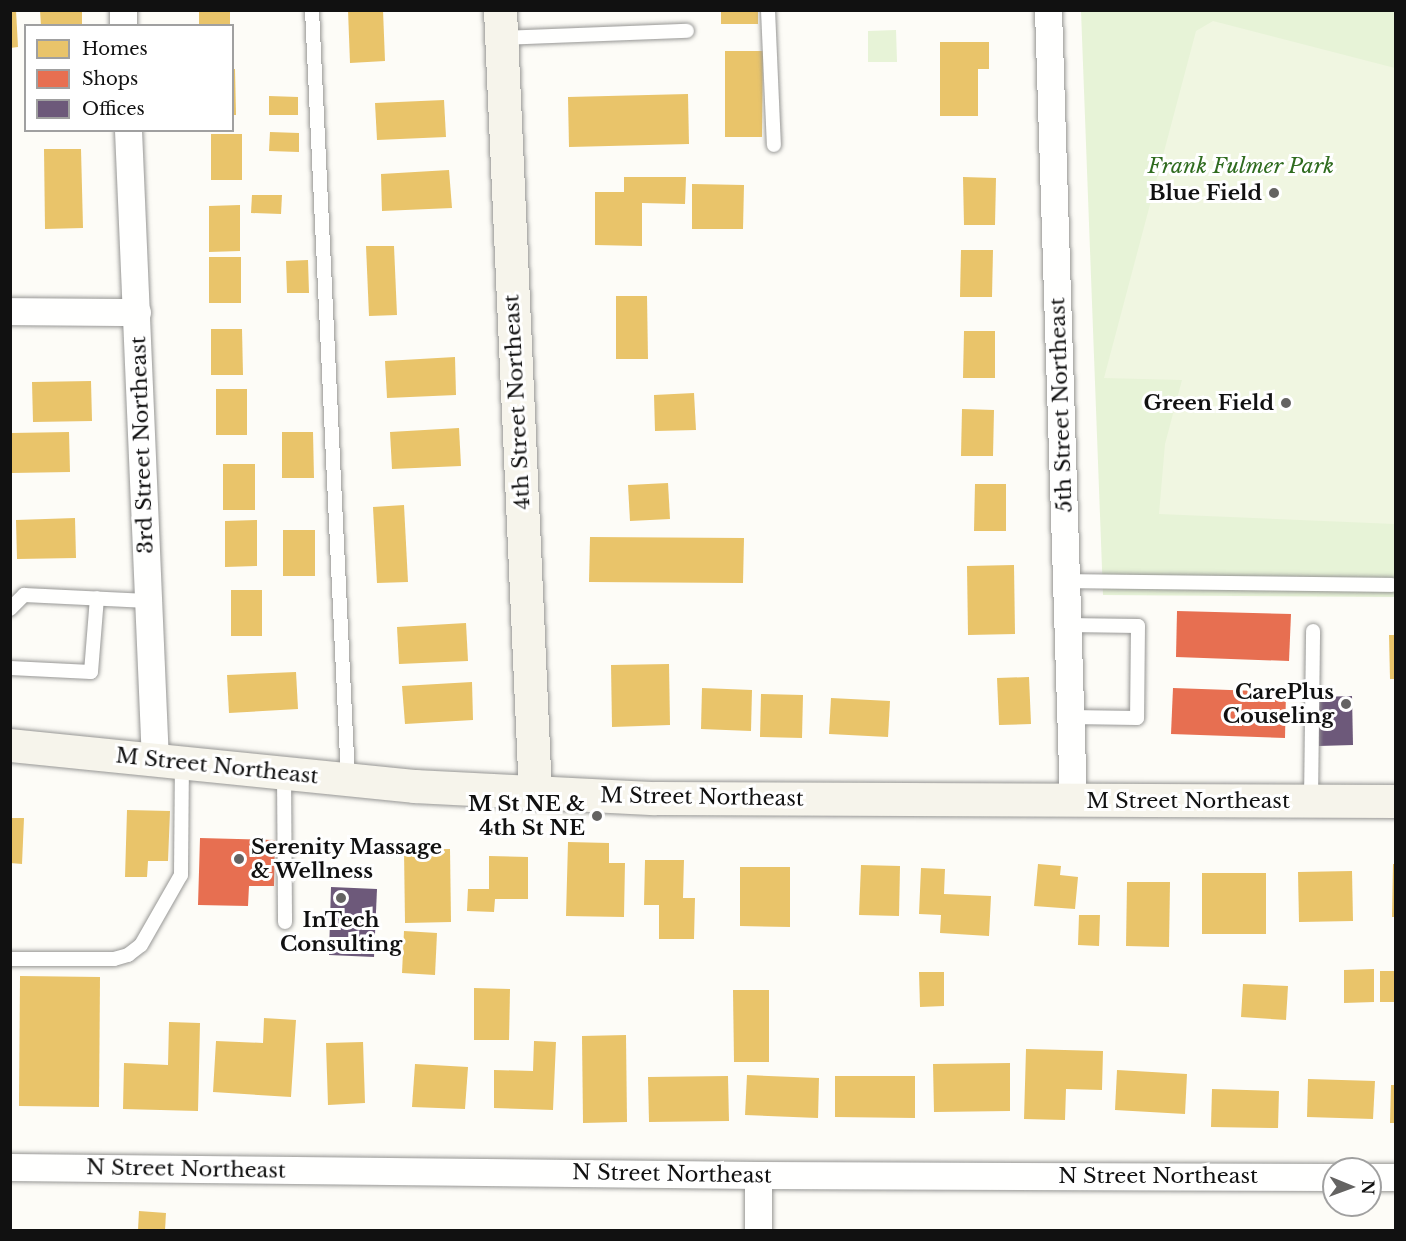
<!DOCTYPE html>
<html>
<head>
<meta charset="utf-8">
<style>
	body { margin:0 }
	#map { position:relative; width:1406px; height:1241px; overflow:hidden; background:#fdfcf7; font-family:"Libre Baskerville",serif }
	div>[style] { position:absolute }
	.green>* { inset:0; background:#e7f3d7 }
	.pitch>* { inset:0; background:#f0f6e1 }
	.homes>* { inset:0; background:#e9c46a }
	.shops>* { inset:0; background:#e76f51 }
	.offices>* { inset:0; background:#6d597a }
	.roads { filter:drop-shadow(0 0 2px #979795) drop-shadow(0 0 2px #979795) }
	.lane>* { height:14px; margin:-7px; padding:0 7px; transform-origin:7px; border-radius:7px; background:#fffffe }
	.street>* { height:27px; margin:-13.5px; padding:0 13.5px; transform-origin:13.5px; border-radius:13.5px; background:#fffffe }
	.secondary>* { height:33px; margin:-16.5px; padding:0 16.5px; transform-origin:16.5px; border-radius:16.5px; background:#f6f4eb }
	.dots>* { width:16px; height:16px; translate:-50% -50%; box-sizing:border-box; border:3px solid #fff; border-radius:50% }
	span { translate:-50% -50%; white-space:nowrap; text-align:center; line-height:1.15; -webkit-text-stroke:6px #fff; paint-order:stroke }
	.park-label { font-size:21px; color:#2f6b1f; font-style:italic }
	.poi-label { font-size:21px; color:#111; font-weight:700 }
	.right { translate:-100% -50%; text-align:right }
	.left { translate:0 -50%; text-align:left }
	.street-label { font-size:21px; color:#111 }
	.frame { position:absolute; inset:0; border:12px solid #111; pointer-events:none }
	.legend { position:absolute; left:24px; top:24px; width:210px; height:108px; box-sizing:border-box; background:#fff; border:2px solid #a0a0a0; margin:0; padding:8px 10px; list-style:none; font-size:18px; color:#111 }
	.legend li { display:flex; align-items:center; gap:12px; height:30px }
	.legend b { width:30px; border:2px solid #a0a0a0 }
	.north { position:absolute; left:1322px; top:1157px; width:60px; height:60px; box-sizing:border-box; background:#fff; border:2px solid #a0a0a0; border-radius:50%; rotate:91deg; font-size:16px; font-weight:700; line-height:24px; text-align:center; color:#111 }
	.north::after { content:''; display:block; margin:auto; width:21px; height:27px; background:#646362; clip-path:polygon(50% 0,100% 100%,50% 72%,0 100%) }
</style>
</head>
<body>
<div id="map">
	<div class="green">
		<i style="clip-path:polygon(1081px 11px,1395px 11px,1395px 597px,1103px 595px)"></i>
		<i style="clip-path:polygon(896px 30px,897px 62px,868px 62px,868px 31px)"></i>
	</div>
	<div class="pitch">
		<i style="clip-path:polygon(1213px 21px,1395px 68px,1395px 524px,1159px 514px,1165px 444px,1182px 380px,1104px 378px,1196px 31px)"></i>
	</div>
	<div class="homes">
		<i style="clip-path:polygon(10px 10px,16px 10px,18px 47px,10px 48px)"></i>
		<i style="clip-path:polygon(40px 10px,82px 10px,82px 26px,41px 26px)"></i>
		<i style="clip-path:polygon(199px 10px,230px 10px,230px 26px,199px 26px)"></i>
		<i style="clip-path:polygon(348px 10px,383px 10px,385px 61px,350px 63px)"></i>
		<i style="clip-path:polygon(721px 10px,758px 10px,758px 24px,721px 24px)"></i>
		<i style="clip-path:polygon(940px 42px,989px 42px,989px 69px,978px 69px,978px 116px,940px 116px)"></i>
		<i style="clip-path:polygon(725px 51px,763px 51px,762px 137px,725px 137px)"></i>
		<i style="clip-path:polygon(232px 69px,235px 69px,236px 115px,232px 115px)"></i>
		<i style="clip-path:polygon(688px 94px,689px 144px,569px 147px,568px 97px)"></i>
		<i style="clip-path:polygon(269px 96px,298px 97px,298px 115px,269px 115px)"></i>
		<i style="clip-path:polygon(444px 100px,446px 137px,377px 140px,375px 103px)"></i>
		<i style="clip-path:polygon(270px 132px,299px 133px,299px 152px,269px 151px)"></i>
		<i style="clip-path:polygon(211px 134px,242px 134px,242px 180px,211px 180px)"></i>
		<i style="clip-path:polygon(44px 149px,81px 149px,83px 228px,45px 229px)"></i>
		<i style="clip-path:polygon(449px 170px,452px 208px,382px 211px,381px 174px)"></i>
		<i style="clip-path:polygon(624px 177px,686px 177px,685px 204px,642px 203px,642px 246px,595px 245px,595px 192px,624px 192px)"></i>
		<i style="clip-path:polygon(963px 177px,996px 178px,995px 225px,964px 225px)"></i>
		<i style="clip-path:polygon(692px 184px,744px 185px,743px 229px,692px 229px)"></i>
		<i style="clip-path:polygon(252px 195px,282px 195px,281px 214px,251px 213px)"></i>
		<i style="clip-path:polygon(240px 205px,240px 251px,209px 252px,209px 206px)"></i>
		<i style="clip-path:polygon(366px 246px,394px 246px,397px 315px,369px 316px)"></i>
		<i style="clip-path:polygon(961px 250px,993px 250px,992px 297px,960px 297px)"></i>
		<i style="clip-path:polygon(209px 257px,241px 257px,241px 303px,209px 303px)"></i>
		<i style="clip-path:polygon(308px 260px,309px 293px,287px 293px,286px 261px)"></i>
		<i style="clip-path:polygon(616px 296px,647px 296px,648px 359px,616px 359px)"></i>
		<i style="clip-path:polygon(211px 329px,242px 329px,243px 375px,211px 375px)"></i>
		<i style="clip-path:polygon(964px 331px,995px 331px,995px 378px,963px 378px)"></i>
		<i style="clip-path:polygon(455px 357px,456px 395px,387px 398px,385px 361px)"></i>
		<i style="clip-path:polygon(91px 381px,92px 421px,33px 422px,32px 382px)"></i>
		<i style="clip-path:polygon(216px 389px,247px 389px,247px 435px,216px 435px)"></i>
		<i style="clip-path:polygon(694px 393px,696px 430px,655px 431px,654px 395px)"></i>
		<i style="clip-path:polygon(962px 409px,994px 410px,993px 456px,961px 456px)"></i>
		<i style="clip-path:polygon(459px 428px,461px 466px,392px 469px,390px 432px)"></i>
		<i style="clip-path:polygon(69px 432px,70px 472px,12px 473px,11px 433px)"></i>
		<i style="clip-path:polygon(282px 432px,313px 432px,314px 478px,282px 478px)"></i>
		<i style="clip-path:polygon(223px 464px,255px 464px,255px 510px,223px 510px)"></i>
		<i style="clip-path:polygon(668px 483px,670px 519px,630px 521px,628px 485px)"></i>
		<i style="clip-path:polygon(975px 484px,1006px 484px,1006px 531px,974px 531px)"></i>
		<i style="clip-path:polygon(404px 505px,408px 582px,377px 583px,373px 507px)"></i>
		<i style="clip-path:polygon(75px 518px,76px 558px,17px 559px,16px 520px)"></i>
		<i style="clip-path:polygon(257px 520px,257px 566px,225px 567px,225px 521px)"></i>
		<i style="clip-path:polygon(283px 530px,315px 530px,315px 576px,283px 576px)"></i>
		<i style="clip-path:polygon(590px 537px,744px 538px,743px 583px,589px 582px)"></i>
		<i style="clip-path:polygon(1014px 565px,1015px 634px,968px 635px,967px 566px)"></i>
		<i style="clip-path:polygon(231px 590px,262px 590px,262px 636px,231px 636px)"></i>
		<i style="clip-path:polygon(466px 623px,468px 661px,399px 664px,397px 627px)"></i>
		<i style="clip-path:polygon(1389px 635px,1396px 635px,1396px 679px,1390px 679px)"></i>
		<i style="clip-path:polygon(669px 664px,670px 725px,612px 727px,611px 665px)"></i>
		<i style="clip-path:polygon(296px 672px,298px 709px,229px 713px,227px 675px)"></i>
		<i style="clip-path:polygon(1029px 677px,1031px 724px,999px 725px,997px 678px)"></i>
		<i style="clip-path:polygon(472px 682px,473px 720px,405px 724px,402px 686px)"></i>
		<i style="clip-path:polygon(702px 688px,752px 690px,751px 731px,701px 729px)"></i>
		<i style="clip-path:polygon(761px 694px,803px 695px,802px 738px,760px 737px)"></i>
		<i style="clip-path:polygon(831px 698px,890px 701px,888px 737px,829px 734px)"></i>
		<i style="clip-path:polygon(127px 810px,170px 811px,168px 861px,148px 861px,147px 877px,125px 877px)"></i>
		<i style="clip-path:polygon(10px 818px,24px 818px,22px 864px,10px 863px)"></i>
		<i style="clip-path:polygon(568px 842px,609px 843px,609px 863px,625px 863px,624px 917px,566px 916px)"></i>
		<i style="clip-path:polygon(450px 849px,451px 922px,405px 923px,404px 850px)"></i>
		<i style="clip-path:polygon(489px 856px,528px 857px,528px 899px,495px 899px,494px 912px,467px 911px,468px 889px,489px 889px)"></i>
		<i style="clip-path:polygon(645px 860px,684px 860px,683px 898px,695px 898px,694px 939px,659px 939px,659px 905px,644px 905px)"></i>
		<i style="clip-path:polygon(1038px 864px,1061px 866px,1060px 875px,1078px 877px,1075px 909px,1034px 906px)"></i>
		<i style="clip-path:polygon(1393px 864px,1396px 864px,1396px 917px,1392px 917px)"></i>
		<i style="clip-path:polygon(861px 865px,900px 866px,899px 916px,859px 915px)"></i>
		<i style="clip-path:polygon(740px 867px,790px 867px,790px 927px,740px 926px)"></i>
		<i style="clip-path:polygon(921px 868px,945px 869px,944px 894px,991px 896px,989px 936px,940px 933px,941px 915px,919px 914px)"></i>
		<i style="clip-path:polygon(1352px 871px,1353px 921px,1299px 922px,1298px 872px)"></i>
		<i style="clip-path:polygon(1202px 873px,1266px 873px,1266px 934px,1202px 934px)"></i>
		<i style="clip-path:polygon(1127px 882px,1170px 882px,1169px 947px,1126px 946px)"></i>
		<i style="clip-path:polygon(1079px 915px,1100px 915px,1099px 946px,1078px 945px)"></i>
		<i style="clip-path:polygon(404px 931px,437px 933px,435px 975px,402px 973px)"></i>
		<i style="clip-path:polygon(1374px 969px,1374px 1002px,1344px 1003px,1344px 970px)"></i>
		<i style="clip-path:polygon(1380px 971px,1396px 971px,1396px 1002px,1380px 1002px)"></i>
		<i style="clip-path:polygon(919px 972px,944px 972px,944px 1006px,920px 1007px)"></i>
		<i style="clip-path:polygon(20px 976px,100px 977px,99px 1107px,19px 1106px)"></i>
		<i style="clip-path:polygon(1243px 984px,1288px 986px,1286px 1020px,1241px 1017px)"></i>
		<i style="clip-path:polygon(474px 988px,510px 989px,509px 1040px,474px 1040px)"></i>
		<i style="clip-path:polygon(733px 990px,769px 990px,769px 1062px,734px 1062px)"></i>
		<i style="clip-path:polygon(264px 1018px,296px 1020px,291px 1097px,213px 1092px,216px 1041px,263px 1043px)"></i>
		<i style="clip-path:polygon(169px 1022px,200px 1023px,198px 1111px,123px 1109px,124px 1063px,168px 1065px)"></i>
		<i style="clip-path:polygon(626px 1035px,627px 1122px,583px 1123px,582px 1036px)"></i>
		<i style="clip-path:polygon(534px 1041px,556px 1042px,553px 1110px,494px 1108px,494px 1070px,533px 1071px)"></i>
		<i style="clip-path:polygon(363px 1042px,365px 1103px,328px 1105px,326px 1043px)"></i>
		<i style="clip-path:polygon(1026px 1049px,1103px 1051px,1102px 1090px,1066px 1089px,1065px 1120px,1024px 1119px)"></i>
		<i style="clip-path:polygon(1010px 1063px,1010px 1111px,934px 1112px,933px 1064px)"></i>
		<i style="clip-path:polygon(415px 1064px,468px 1067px,465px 1109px,412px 1107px)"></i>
		<i style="clip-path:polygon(1117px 1070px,1187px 1074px,1185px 1114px,1115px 1110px)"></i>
		<i style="clip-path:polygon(747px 1075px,819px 1078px,818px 1118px,745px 1115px)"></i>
		<i style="clip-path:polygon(728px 1076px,729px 1121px,649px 1122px,648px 1077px)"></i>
		<i style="clip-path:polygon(835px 1076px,915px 1076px,915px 1118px,835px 1117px)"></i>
		<i style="clip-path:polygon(1308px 1079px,1375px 1081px,1373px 1119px,1307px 1117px)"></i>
		<i style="clip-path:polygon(1391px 1085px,1396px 1085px,1396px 1123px,1390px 1123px)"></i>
		<i style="clip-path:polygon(1212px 1089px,1279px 1091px,1278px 1128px,1211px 1127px)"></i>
		<i style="clip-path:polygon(139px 1211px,166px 1213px,165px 1230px,138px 1230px)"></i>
	</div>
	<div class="shops">
		<i style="clip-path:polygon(1177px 611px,1291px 614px,1289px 661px,1176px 657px)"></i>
		<i style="clip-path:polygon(1173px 688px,1286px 692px,1285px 738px,1171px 734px)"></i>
		<i style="clip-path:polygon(200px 838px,275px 840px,274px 886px,249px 886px,248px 906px,198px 905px)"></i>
	</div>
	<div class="offices">
		<i style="clip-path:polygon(1352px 696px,1353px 745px,1319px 746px,1318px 697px)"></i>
		<i style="clip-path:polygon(331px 887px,377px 889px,374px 957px,329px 955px)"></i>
	</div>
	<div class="roads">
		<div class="lane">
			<i style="left:312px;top:10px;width:770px;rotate:87.32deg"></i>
			<i style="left:768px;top:10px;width:135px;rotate:87.5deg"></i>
			<i style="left:501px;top:38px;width:186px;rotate:-2.2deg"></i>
			<i style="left:1066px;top:581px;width:326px;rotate:0.7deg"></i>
			<i style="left:10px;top:609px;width:20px;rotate:-45deg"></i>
			<i style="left:24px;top:595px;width:124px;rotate:2.8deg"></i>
			<i style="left:1067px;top:625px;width:71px;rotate:0.8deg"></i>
			<i style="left:1138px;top:626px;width:92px;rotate:90.6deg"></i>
			<i style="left:1137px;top:718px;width:67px;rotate:-179.1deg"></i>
			<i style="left:10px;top:668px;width:81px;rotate:2.8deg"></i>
			<i style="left:91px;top:672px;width:74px;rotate:-85.4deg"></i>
			<i style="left:284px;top:773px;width:149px;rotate:89.6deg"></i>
			<i style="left:1311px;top:801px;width:170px;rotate:-89.3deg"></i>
			<i style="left:10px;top:959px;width:104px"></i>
			<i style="left:114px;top:959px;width:15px;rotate:-16deg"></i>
			<i style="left:128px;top:955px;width:16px;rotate:-38deg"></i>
			<i style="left:141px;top:945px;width:81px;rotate:-60.3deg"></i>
			<i style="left:181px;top:875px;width:112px;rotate:-89.5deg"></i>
		</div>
		<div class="street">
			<i style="left:123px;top:10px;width:16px;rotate:90deg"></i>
			<i style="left:1048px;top:10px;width:790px;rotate:88.19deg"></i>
			<i style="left:128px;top:130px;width:631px;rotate:87.55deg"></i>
			<i style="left:10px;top:311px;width:127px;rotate:0.5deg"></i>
			<i style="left:10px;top:1167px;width:748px;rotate:0.61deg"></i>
			<i style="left:758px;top:1175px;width:576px;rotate:0.2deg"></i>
			<i style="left:758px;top:1175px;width:55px;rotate:90deg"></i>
			<i style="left:1370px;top:1177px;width:26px"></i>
		</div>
		<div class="secondary">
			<i style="left:500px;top:10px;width:784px;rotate:87.44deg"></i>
			<i style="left:10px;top:745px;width:406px;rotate:5.8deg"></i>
			<i style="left:414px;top:786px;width:241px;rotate:2.9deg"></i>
			<i style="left:655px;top:798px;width:741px;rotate:0.23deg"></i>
		</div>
	</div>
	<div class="dots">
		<i style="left:1274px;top:193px;background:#646362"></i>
		<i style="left:1286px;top:403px;background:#646362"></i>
		<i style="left:1346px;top:704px;background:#646362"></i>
		<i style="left:597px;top:816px;background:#646362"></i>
		<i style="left:239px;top:859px;background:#646362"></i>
		<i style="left:341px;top:898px;background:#646362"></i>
	</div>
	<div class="park-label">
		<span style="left:1241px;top:166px">Frank Fulmer Park</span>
	</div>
	<div class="poi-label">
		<span class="right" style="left:1262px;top:193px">Blue Field</span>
		<span class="right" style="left:1274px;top:403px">Green Field</span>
		<span class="right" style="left:1334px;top:704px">CarePlus<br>Couseling</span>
		<span class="right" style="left:585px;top:816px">M St NE &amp;<br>4th St NE</span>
		<span class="left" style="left:251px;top:859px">Serenity Massage<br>&amp; Wellness</span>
		<span style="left:341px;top:932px">InTech<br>Consulting</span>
	</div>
	<div class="street-label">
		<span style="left:517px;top:402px;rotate:-93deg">4th Street Northeast</span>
		<span style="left:1061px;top:405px;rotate:-92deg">5th Street Northeast</span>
		<span style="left:142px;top:445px;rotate:-92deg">3rd Street Northeast</span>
		<span style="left:217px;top:766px;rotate:6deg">M Street Northeast</span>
		<span style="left:702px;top:797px;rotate:1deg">M Street Northeast</span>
		<span style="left:1188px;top:801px">M Street Northeast</span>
		<span style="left:186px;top:1169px;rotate:1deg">N Street Northeast</span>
		<span style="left:672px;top:1174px;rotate:1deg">N Street Northeast</span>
		<span style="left:1158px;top:1176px">N Street Northeast</span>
	</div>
	<div class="frame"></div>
	<ul class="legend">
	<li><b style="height:16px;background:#e9c46a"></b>Homes</li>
	<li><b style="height:16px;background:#e76f51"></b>Shops</li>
	<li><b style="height:16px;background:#6d597a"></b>Offices</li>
	</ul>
	<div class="north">N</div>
</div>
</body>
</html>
